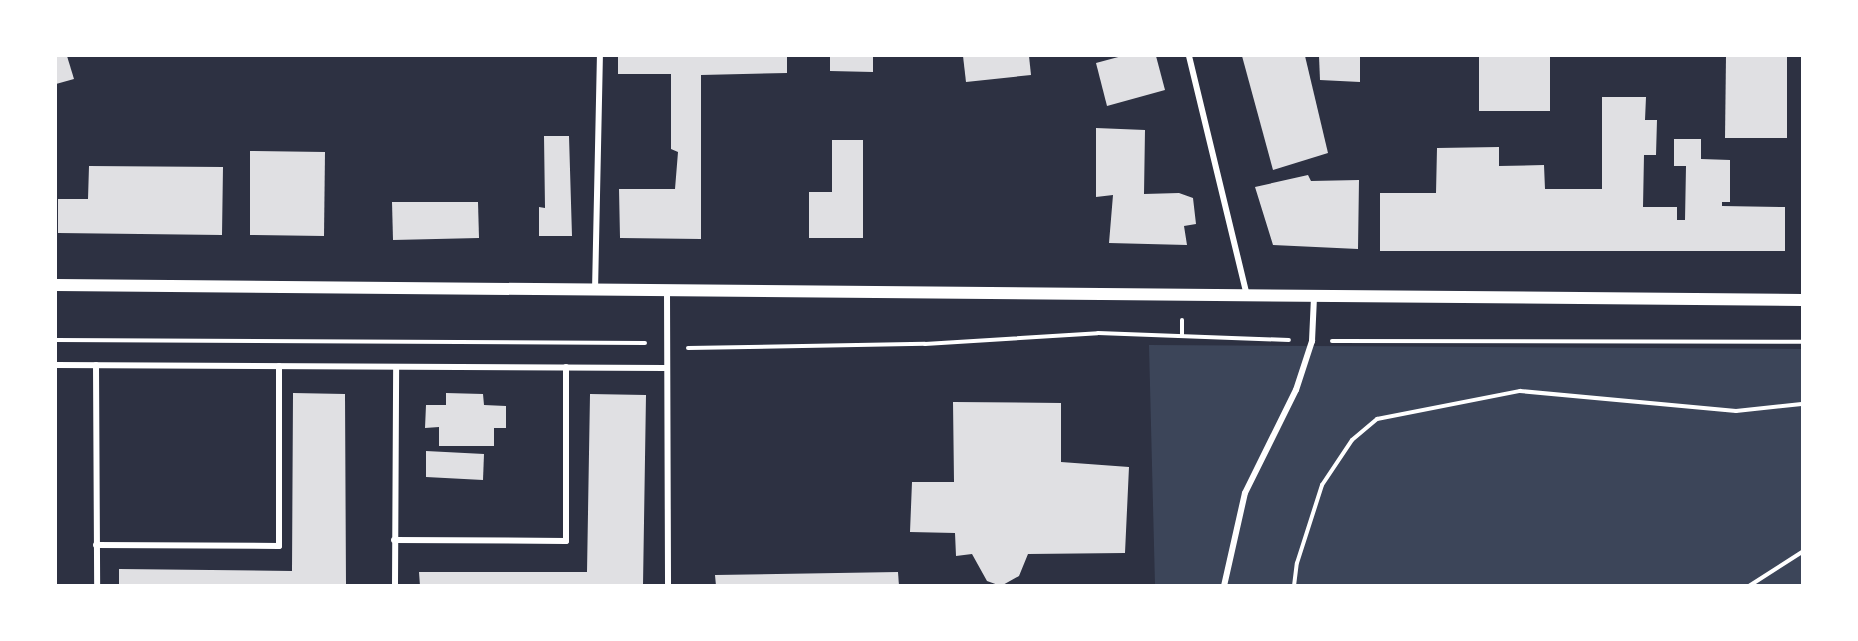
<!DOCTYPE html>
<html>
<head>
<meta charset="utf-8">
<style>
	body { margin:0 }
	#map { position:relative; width:1858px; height:641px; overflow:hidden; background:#2d3142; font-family:Signika,sans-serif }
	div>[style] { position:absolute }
	.green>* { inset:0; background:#3c4559 }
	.building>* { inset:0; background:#e0e0e3 }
	.path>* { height:4px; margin:-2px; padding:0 2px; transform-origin:2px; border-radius:2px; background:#fff }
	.minor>* { height:6px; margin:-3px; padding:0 3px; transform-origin:3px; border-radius:3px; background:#fff }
	.secondary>* { height:12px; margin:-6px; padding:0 6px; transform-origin:6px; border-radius:6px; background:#fff }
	span { translate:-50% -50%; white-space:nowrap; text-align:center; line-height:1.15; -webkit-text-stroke:5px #fff; paint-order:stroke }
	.frame { position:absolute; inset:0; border:57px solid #fff; pointer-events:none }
</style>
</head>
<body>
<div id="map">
	<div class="green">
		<i style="clip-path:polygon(1149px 345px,1802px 349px,1802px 585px,1155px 585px)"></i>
	</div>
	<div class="building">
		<i style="clip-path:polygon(56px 56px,67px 56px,74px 79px,56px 84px)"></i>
		<i style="clip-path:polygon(618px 56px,787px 56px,787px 73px,701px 75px,701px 239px,620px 238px,619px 189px,675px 189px,678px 152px,671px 149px,671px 74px,618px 74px)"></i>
		<i style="clip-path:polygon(830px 56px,873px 56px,873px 72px,830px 71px)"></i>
		<i style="clip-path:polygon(963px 56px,1029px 56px,1031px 75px,966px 82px)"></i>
		<i style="clip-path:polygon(1122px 56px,1156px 56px,1165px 90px,1107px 106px,1096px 63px)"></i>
		<i style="clip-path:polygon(1242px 56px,1305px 56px,1328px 153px,1273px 170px)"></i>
		<i style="clip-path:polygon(1319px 56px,1360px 56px,1360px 82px,1320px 80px)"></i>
		<i style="clip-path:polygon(1479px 56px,1550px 56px,1550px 111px,1479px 111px)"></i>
		<i style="clip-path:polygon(1726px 56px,1787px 56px,1787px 138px,1725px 138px)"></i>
		<i style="clip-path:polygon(1602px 97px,1646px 97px,1645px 120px,1657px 120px,1656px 155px,1644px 155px,1643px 207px,1677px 207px,1677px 220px,1685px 220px,1686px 166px,1674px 166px,1674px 139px,1701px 139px,1701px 159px,1730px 160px,1730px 202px,1722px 202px,1722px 206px,1785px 207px,1785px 251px,1380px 251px,1380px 193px,1436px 193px,1437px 148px,1499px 147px,1499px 166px,1544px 165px,1545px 189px,1602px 189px)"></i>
		<i style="clip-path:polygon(1096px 128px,1145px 130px,1144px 194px,1179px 193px,1193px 198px,1196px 224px,1184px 226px,1187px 245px,1109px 243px,1113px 195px,1096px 197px)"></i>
		<i style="clip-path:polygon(544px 136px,569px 136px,572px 236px,539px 236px,539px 207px,545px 208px)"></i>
		<i style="clip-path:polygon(832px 140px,863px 140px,863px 238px,809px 238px,809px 192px,832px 192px)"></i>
		<i style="clip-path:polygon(250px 151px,325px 152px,324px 236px,250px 235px)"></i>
		<i style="clip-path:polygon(89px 166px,223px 167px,222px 235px,58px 233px,58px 199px,88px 199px)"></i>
		<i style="clip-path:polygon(1308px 175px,1311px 181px,1359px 180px,1358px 249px,1273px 245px,1255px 187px)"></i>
		<i style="clip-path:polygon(392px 202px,478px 202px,479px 238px,393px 240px)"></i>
		<i style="clip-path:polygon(293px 393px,345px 394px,346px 586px,119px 586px,119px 569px,292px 571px)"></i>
		<i style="clip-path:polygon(446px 393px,483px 394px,484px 405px,506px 406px,506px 428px,494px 428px,494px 446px,439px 446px,439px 427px,425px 428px,426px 405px,446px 405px)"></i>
		<i style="clip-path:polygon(590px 394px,646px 395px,643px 586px,420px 586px,419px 572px,587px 572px)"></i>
		<i style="clip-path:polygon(953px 402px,1061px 403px,1061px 462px,1129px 467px,1125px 553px,1028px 554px,1019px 576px,1001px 586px,987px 581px,972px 554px,956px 556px,955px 533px,910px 532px,912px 482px,954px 482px)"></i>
		<i style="clip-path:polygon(426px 451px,484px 454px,483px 480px,426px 477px)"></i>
		<i style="clip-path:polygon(898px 572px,899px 586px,716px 586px,715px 575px)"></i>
	</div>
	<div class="path">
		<i style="left:1182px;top:336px;width:16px;rotate:-90deg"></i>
		<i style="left:56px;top:340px;width:589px;rotate:0.29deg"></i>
		<i style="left:1332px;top:341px;width:470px;rotate:0.1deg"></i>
		<i style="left:688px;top:348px;width:237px;rotate:-1deg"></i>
		<i style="left:925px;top:344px;width:173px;rotate:-3.6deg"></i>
		<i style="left:1098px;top:333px;width:191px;rotate:2.1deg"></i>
		<i style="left:1294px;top:586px;width:23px;rotate:-83deg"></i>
		<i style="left:1297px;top:563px;width:82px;rotate:-72.2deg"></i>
		<i style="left:1322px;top:485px;width:54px;rotate:-56.3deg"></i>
		<i style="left:1352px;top:440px;width:33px;rotate:-40deg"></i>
		<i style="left:1377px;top:419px;width:146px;rotate:-11.1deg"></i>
		<i style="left:1520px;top:391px;width:217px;rotate:5.3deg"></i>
		<i style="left:1736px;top:411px;width:66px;rotate:-6.1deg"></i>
		<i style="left:1749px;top:586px;width:63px;rotate:-32.7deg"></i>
	</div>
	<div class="minor">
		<i style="left:1189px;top:56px;width:246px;rotate:76.4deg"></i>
		<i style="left:595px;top:291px;width:235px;rotate:-88.8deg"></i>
		<i style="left:667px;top:292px;width:294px;rotate:89.8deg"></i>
		<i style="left:56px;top:365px;width:609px;rotate:0.28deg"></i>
		<i style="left:96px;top:365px;width:221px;rotate:89.7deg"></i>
		<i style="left:394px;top:540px;width:172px;rotate:0.3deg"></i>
		<i style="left:566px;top:541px;width:174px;rotate:-90deg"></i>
		<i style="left:96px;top:545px;width:183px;rotate:0.3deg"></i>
		<i style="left:279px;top:546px;width:180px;rotate:-90deg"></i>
		<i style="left:395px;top:586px;width:219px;rotate:-89.7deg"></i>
		<i style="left:1224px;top:586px;width:95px;rotate:-77.3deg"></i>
		<i style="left:1245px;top:493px;width:115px;rotate:-63.7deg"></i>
		<i style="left:1296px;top:390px;width:52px;rotate:-71.9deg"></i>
		<i style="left:1312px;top:341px;width:44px;rotate:-87.4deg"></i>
	</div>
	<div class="secondary">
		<i style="left:56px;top:285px;width:1746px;rotate:0.49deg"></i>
	</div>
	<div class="frame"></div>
</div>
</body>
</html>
